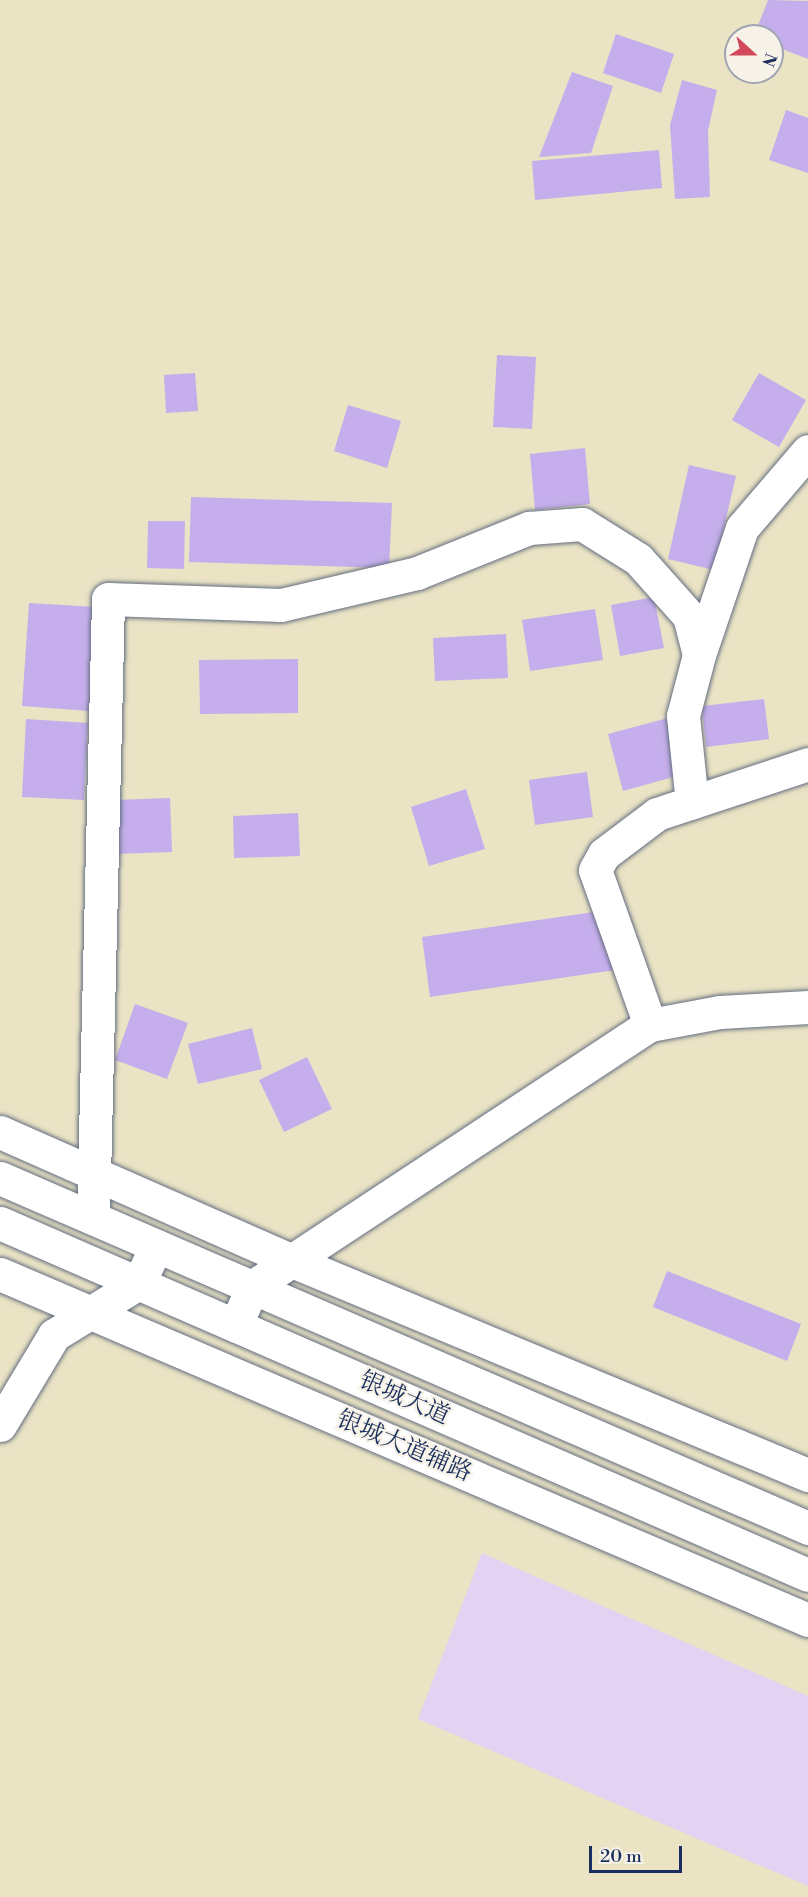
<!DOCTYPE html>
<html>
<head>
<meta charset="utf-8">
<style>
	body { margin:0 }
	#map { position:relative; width:808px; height:1897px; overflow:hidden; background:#eae3c4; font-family:"Libre Bodoni","Noto Serif SC",serif }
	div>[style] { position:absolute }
	.built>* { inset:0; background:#e3d3f3 }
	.building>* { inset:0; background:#c5aeeb }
	.roads { filter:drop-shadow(0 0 2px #636e82) drop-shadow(0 0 2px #636e82) }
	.minor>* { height:33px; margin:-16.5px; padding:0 16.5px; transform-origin:16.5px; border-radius:16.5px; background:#fff }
	.major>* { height:33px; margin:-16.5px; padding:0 16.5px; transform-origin:16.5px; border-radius:16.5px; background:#fff }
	span { translate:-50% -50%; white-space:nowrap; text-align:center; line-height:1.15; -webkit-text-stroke:4.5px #f7f3e8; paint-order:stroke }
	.street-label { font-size:24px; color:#1b2f5e }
	.north { position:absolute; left:724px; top:24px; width:60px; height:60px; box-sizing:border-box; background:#f7f3e8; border:2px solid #9fa5b1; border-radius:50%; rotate:111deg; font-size:16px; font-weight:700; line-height:24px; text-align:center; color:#1b2f5e }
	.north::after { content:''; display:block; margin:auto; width:21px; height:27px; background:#d1495b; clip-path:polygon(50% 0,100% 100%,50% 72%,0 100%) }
	.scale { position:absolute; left:589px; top:1846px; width:93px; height:27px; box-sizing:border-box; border:3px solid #1b2f5e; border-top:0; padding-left:8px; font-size:18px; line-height:21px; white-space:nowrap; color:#1b2f5e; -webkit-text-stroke:4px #f7f3e8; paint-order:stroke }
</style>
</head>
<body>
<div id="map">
	<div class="built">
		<i style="clip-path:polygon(482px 1553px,808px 1696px,808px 1886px,418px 1719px)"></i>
	</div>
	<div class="building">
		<i style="clip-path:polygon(768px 0,808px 1px,808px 59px,772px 45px,772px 36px,754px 36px)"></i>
		<i style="clip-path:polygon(616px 34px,674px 54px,661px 93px,603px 73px)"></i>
		<i style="clip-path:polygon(572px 72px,613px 86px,591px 153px,539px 157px)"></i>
		<i style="clip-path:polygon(682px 80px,717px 90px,708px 131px,710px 197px,675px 199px,670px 125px)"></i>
		<i style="clip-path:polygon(786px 110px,808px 118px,808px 173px,769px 160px)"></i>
		<i style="clip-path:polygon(659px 150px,662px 188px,535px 200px,532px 161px)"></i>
		<i style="clip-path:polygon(497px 355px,536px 357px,532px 429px,493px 427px)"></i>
		<i style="clip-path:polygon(195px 373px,198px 411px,166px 413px,164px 375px)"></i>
		<i style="clip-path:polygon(759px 373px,806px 400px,779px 447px,732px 420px)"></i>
		<i style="clip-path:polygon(348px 405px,401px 421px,387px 468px,334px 451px)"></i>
		<i style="clip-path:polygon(585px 448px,590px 504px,535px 510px,530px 454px)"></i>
		<i style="clip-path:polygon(689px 465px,736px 476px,714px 570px,668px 559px)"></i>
		<i style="clip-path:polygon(191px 497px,392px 503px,389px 568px,189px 562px)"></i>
		<i style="clip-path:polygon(148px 521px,185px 521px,184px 569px,147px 568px)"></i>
		<i style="clip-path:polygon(654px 597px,664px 648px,620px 656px,611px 605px)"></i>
		<i style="clip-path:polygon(29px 603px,96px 607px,89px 711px,22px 706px)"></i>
		<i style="clip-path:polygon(595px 609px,603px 660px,530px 671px,522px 620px)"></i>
		<i style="clip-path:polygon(506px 634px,508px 678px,435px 681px,433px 638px)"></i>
		<i style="clip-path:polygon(298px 659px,298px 713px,200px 714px,199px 660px)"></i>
		<i style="clip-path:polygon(764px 699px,769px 739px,706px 747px,702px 706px)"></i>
		<i style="clip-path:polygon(668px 718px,684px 774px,623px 791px,608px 734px)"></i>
		<i style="clip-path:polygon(26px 719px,88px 723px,84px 800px,22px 797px)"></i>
		<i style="clip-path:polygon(587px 772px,593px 817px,535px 825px,529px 780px)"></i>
		<i style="clip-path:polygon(466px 789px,485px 849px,429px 866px,411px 807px)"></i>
		<i style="clip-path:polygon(170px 798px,172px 852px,115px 854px,114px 800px)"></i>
		<i style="clip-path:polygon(298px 813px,300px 856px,234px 858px,233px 816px)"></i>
		<i style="clip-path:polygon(614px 909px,622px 969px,430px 997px,422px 937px)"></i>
		<i style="clip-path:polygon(135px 1004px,188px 1023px,167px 1079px,115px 1060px)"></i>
		<i style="clip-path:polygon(252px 1028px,262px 1069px,198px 1084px,188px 1044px)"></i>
		<i style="clip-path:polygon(307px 1057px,332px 1109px,284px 1132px,259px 1080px)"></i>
		<i style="clip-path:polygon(667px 1271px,801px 1324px,787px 1361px,653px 1307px)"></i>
	</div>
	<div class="roads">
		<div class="minor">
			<i style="left:699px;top:655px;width:134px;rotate:-71.3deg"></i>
			<i style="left:742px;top:528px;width:101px;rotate:-49.4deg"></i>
			<i style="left:650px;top:1025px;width:164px;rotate:-109.5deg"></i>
			<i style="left:595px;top:870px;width:18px;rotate:-61deg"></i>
			<i style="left:604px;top:854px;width:66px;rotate:-37deg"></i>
			<i style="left:657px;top:814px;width:159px;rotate:-18.3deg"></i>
			<i style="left:0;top:1132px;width:319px;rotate:23.8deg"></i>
			<i style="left:292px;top:1261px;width:559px;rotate:22.53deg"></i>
			<i style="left:93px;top:1218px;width:619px;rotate:-88.61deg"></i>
			<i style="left:108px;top:599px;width:173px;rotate:2deg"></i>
			<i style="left:281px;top:605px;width:140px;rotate:-13.2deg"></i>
			<i style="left:417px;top:573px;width:121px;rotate:-21.9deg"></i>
			<i style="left:529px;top:528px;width:53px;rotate:-4.3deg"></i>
			<i style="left:582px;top:524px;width:66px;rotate:32deg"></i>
			<i style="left:638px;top:559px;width:76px;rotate:48.2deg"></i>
			<i style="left:689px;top:616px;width:40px;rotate:75.6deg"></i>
			<i style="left:699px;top:655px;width:63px;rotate:104.7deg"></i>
			<i style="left:683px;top:716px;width:87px;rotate:84.1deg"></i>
			<i style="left:0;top:1274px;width:879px;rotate:23.18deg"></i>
			<i style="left:236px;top:1325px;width:41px;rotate:-67.2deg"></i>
			<i style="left:252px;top:1287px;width:476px;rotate:-33.4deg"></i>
			<i style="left:650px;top:1025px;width:71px;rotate:-10.5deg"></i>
			<i style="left:720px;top:1012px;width:88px;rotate:-3.3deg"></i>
			<i style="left:0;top:1425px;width:105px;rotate:-59deg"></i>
			<i style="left:54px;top:1335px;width:100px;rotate:-31.5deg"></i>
			<i style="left:139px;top:1283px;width:41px;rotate:-65.3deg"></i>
		</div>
		<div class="major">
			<i style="left:0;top:1178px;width:881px;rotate:23.42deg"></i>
			<i style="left:0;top:1223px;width:881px;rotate:23.54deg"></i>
		</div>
	</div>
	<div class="street-label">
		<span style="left:404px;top:1399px;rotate:24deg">银城大道</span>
		<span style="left:404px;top:1447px;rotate:23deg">银城大道辅路</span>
	</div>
	<div class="north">N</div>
	<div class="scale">20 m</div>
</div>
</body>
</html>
